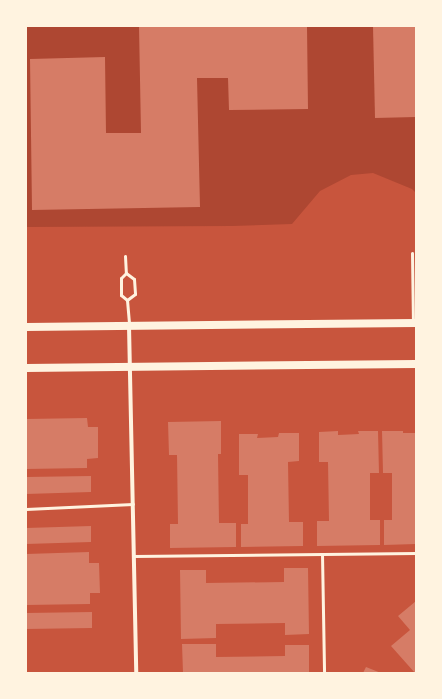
<!DOCTYPE html>
<html>
<head>
<meta charset="utf-8">
<style>
	body { margin:0 }
	#map { position:relative; width:442px; height:699px; overflow:hidden; background:#c8553d; font-family:"Source Sans 3",sans-serif }
	div>[style] { position:absolute }
	.green>* { inset:0; background:#ae4732 }
	.building>* { inset:0; background:#d67c66 }
	.service>* { height:3px; margin:-1.5px; padding:0 1.5px; transform-origin:1.5px; border-radius:1.5px; background:#fff3e0 }
	.minor>* { height:4px; margin:-2px; padding:0 2px; transform-origin:2px; border-radius:2px; background:#fff3e0 }
	.secondary>* { height:8px; margin:-4px; padding:0 4px; transform-origin:4px; border-radius:4px; background:#fff3e0 }
	span { translate:-50% -50%; white-space:nowrap; text-align:center; line-height:1.15; -webkit-text-stroke:4px #fff3e0; paint-order:stroke }
	.frame { position:absolute; inset:0; border:27px solid #fff3e0; pointer-events:none }
</style>
</head>
<body>
<div id="map">
	<div class="green">
		<i style="clip-path:polygon(26px 26px,416px 26px,416px 193px,412px 189px,373px 173px,351px 175px,320px 191px,292px 224px,232px 226px,26px 227px)"></i>
	</div>
	<div class="building">
		<i style="clip-path:polygon(139px 26px,307px 26px,308px 109px,229px 110px,228px 78px,197px 78px,200px 207px,32px 210px,30px 59px,105px 57px,106px 133px,141px 133px)"></i>
		<i style="clip-path:polygon(373px 26px,416px 26px,416px 117px,375px 118px)"></i>
		<i style="clip-path:polygon(87px 418px,88px 427px,98px 427px,98px 458px,87px 459px,87px 468px,26px 469px,26px 419px)"></i>
		<i style="clip-path:polygon(221px 421px,221px 454px,218px 454px,219px 523px,236px 523px,236px 547px,170px 548px,170px 524px,178px 524px,177px 455px,169px 455px,168px 422px)"></i>
		<i style="clip-path:polygon(338px 431px,338px 435px,359px 434px,358px 431px,378px 431px,379px 473px,370px 473px,370px 520px,380px 520px,380px 545px,317px 546px,317px 521px,329px 521px,328px 462px,319px 462px,319px 432px)"></i>
		<i style="clip-path:polygon(382px 431px,403px 431px,403px 433px,416px 433px,416px 544px,384px 545px,384px 520px,392px 520px,392px 473px,383px 473px)"></i>
		<i style="clip-path:polygon(279px 433px,299px 433px,299px 461px,288px 462px,289px 522px,303px 522px,303px 546px,241px 547px,241px 524px,248px 524px,248px 475px,239px 475px,239px 434px,258px 434px,257px 438px,278px 437px)"></i>
		<i style="clip-path:polygon(91px 476px,91px 492px,26px 494px,26px 477px)"></i>
		<i style="clip-path:polygon(91px 526px,91px 542px,26px 544px,26px 528px)"></i>
		<i style="clip-path:polygon(89px 552px,89px 563px,99px 563px,100px 593px,90px 593px,90px 604px,26px 605px,26px 554px)"></i>
		<i style="clip-path:polygon(284px 568px,308px 568px,309px 634px,285px 635px,285px 623px,216px 624px,216px 638px,181px 639px,180px 570px,206px 570px,206px 583px,284px 582px)"></i>
		<i style="clip-path:polygon(416px 601px,416px 673px,415px 673px,391px 646px,410px 630px,398px 616px)"></i>
		<i style="clip-path:polygon(92px 612px,92px 628px,26px 629px,26px 613px)"></i>
		<i style="clip-path:polygon(182px 644px,216px 644px,216px 657px,285px 656px,285px 645px,309px 645px,309px 673px,183px 673px)"></i>
		<i style="clip-path:polygon(366px 667px,381px 673px,363px 673px)"></i>
	</div>
	<div class="service">
		<i style="left:412px;top:253px;width:70px;rotate:89.2deg"></i>
		<i style="left:125px;top:256px;width:17px;rotate:87deg"></i>
		<i style="left:126px;top:273px;width:7px;rotate:135deg"></i>
		<i style="left:121px;top:278px;width:17px;rotate:90deg"></i>
		<i style="left:121px;top:295px;width:8px;rotate:40deg"></i>
		<i style="left:127px;top:300px;width:25px;rotate:85deg"></i>
		<i style="left:126px;top:273px;width:10px;rotate:37deg"></i>
		<i style="left:134px;top:279px;width:15px;rotate:86deg"></i>
		<i style="left:135px;top:294px;width:10px;rotate:143deg"></i>
		<i style="left:26px;top:509px;width:107px;rotate:-2.7deg"></i>
		<i style="left:322px;top:554px;width:119px;rotate:89deg"></i>
		<i style="left:134px;top:556px;width:282px;rotate:-0.6deg"></i>
	</div>
	<div class="minor">
		<i style="left:129px;top:326px;width:347px;rotate:88.8deg"></i>
	</div>
	<div class="secondary">
		<i style="left:26px;top:327px;width:390px;rotate:-0.6deg"></i>
		<i style="left:26px;top:368px;width:390px;rotate:-0.6deg"></i>
	</div>
	<div class="frame"></div>
</div>
</body>
</html>
